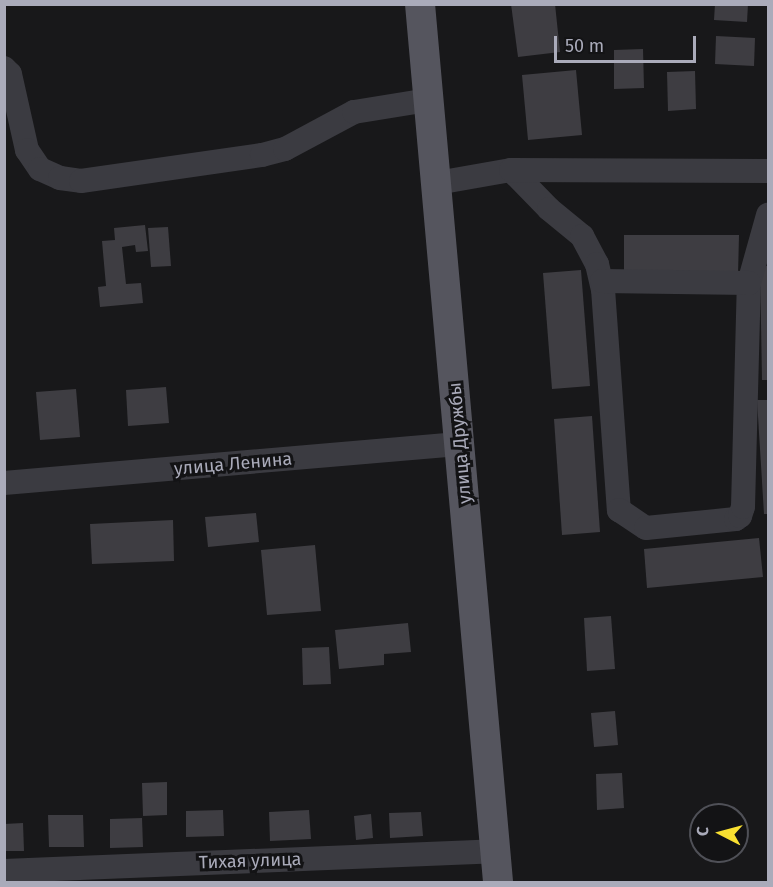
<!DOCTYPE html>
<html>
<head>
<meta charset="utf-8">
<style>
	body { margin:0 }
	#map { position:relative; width:773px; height:887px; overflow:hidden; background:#18181a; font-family:"Fira Sans",sans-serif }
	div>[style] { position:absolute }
	.building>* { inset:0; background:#3e3d42 }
	.minor>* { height:24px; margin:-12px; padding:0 12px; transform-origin:12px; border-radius:12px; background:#3b3b41 }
	.major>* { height:30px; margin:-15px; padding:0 15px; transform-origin:15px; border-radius:15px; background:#55555e }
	span { translate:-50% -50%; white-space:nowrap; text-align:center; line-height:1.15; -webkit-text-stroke:6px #131315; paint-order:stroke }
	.street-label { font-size:18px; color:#aaabba }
	.frame { position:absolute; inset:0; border:6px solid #aaabba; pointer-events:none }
	.north { position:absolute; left:689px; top:803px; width:60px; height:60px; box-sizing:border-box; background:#131315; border:2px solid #4f5057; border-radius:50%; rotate:276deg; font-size:16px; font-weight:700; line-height:24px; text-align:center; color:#aaabba }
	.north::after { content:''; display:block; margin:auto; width:21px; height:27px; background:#f9e031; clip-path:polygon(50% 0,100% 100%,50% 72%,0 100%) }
	.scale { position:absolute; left:554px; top:36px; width:142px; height:27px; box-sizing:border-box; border:3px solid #aaabba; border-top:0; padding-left:8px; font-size:18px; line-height:21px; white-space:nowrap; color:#aaabba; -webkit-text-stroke:4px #131315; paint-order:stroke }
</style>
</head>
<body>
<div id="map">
	<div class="building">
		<i style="clip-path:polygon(511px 4px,555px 4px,560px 52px,518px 57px)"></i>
		<i style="clip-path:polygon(715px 4px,748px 4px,747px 22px,714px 20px)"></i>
		<i style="clip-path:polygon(716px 36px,755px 38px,754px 66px,715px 64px)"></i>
		<i style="clip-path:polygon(643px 49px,644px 88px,614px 89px,614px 50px)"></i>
		<i style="clip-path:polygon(576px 70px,582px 135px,528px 140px,522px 75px)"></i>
		<i style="clip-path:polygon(695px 71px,696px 109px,668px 111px,667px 72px)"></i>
		<i style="clip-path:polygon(145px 225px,148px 251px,136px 252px,135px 245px,122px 247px,126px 284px,141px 283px,143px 303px,100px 307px,98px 287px,106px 286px,102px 241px,115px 240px,114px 228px)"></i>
		<i style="clip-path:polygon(168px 227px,171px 266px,151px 267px,148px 228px)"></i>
		<i style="clip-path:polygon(624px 235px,739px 235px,738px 275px,624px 275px)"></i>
		<i style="clip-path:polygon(760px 266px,768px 266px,768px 380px,762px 380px)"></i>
		<i style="clip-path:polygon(581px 270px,590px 386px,552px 389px,543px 273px)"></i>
		<i style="clip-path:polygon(166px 387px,169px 423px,128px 426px,126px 390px)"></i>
		<i style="clip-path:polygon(76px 389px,80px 437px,40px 440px,36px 392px)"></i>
		<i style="clip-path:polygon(757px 400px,768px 400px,768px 514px,764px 514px)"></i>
		<i style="clip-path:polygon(592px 416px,600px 532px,562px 535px,554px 419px)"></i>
		<i style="clip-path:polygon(256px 513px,259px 542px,208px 547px,205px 517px)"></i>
		<i style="clip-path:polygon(173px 520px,174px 561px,92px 564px,90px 524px)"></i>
		<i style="clip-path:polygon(759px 538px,763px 577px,647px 588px,644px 549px)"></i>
		<i style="clip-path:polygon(315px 545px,321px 611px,267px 615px,261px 550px)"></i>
		<i style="clip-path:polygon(611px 616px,615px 669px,587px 671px,584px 618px)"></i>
		<i style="clip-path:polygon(408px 623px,411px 652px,384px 654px,384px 665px,339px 669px,335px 630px)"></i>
		<i style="clip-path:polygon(329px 647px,331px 684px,303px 685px,302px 648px)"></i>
		<i style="clip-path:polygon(615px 711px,618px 745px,594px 747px,591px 713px)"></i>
		<i style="clip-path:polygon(622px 773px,624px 808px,597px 810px,596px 774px)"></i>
		<i style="clip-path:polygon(167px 782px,167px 815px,143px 816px,142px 783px)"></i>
		<i style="clip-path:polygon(223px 810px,224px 836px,186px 837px,186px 811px)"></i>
		<i style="clip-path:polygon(309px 810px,311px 839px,270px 841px,269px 812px)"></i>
		<i style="clip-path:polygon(421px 812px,423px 836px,390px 838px,389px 813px)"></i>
		<i style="clip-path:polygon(371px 814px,373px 838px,356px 840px,354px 816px)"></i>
		<i style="clip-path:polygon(48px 815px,83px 815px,84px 847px,49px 847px)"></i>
		<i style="clip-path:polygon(142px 818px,143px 847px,110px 848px,110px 819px)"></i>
		<i style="clip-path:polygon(23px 823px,24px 851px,4px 851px,4px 824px)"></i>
	</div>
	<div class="minor">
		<i style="left:4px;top:68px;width:8px;rotate:45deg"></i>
		<i style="left:10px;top:74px;width:78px;rotate:77.4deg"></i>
		<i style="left:27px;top:150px;width:23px;rotate:56deg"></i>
		<i style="left:40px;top:169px;width:22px;rotate:24deg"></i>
		<i style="left:60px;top:178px;width:21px;rotate:8deg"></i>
		<i style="left:81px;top:181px;width:183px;rotate:-8.2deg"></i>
		<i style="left:262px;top:155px;width:24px;rotate:-15deg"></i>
		<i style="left:285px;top:149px;width:78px;rotate:-28.2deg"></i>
		<i style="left:354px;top:112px;width:75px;rotate:-9.2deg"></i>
		<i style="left:511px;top:170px;width:54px;rotate:45.7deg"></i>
		<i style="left:549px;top:209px;width:43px;rotate:39.3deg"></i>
		<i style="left:582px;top:236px;width:32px;rotate:62deg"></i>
		<i style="left:597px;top:264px;width:26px;rotate:77deg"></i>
		<i style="left:603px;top:289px;width:222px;rotate:85.9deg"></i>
		<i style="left:619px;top:510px;width:32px;rotate:34deg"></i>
		<i style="left:646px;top:528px;width:90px;rotate:-5.7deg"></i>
		<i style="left:736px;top:519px;width:5px;rotate:-37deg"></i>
		<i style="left:740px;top:516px;width:9px;rotate:-72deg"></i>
		<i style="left:743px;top:507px;width:224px;rotate:-88.5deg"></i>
		<i style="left:749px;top:283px;width:71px;rotate:-74.4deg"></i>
		<i style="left:437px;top:183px;width:75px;rotate:-10deg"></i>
		<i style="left:511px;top:170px;width:257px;rotate:0.2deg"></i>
		<i style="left:602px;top:281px;width:147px;rotate:0.8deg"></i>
		<i style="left:4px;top:483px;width:459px;rotate:-4.9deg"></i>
		<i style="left:4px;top:871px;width:491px;rotate:-2.3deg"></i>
	</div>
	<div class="major">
		<i style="left:420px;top:4px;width:881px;rotate:84.92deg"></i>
	</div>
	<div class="street-label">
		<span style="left:460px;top:443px;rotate:-95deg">улица Дружбы</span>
		<span style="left:233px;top:464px;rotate:-5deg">улица Ленина</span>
		<span style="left:250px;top:861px;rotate:-2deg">Тихая улица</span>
	</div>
	<div class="frame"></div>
	<div class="north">С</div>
	<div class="scale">50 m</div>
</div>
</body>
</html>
